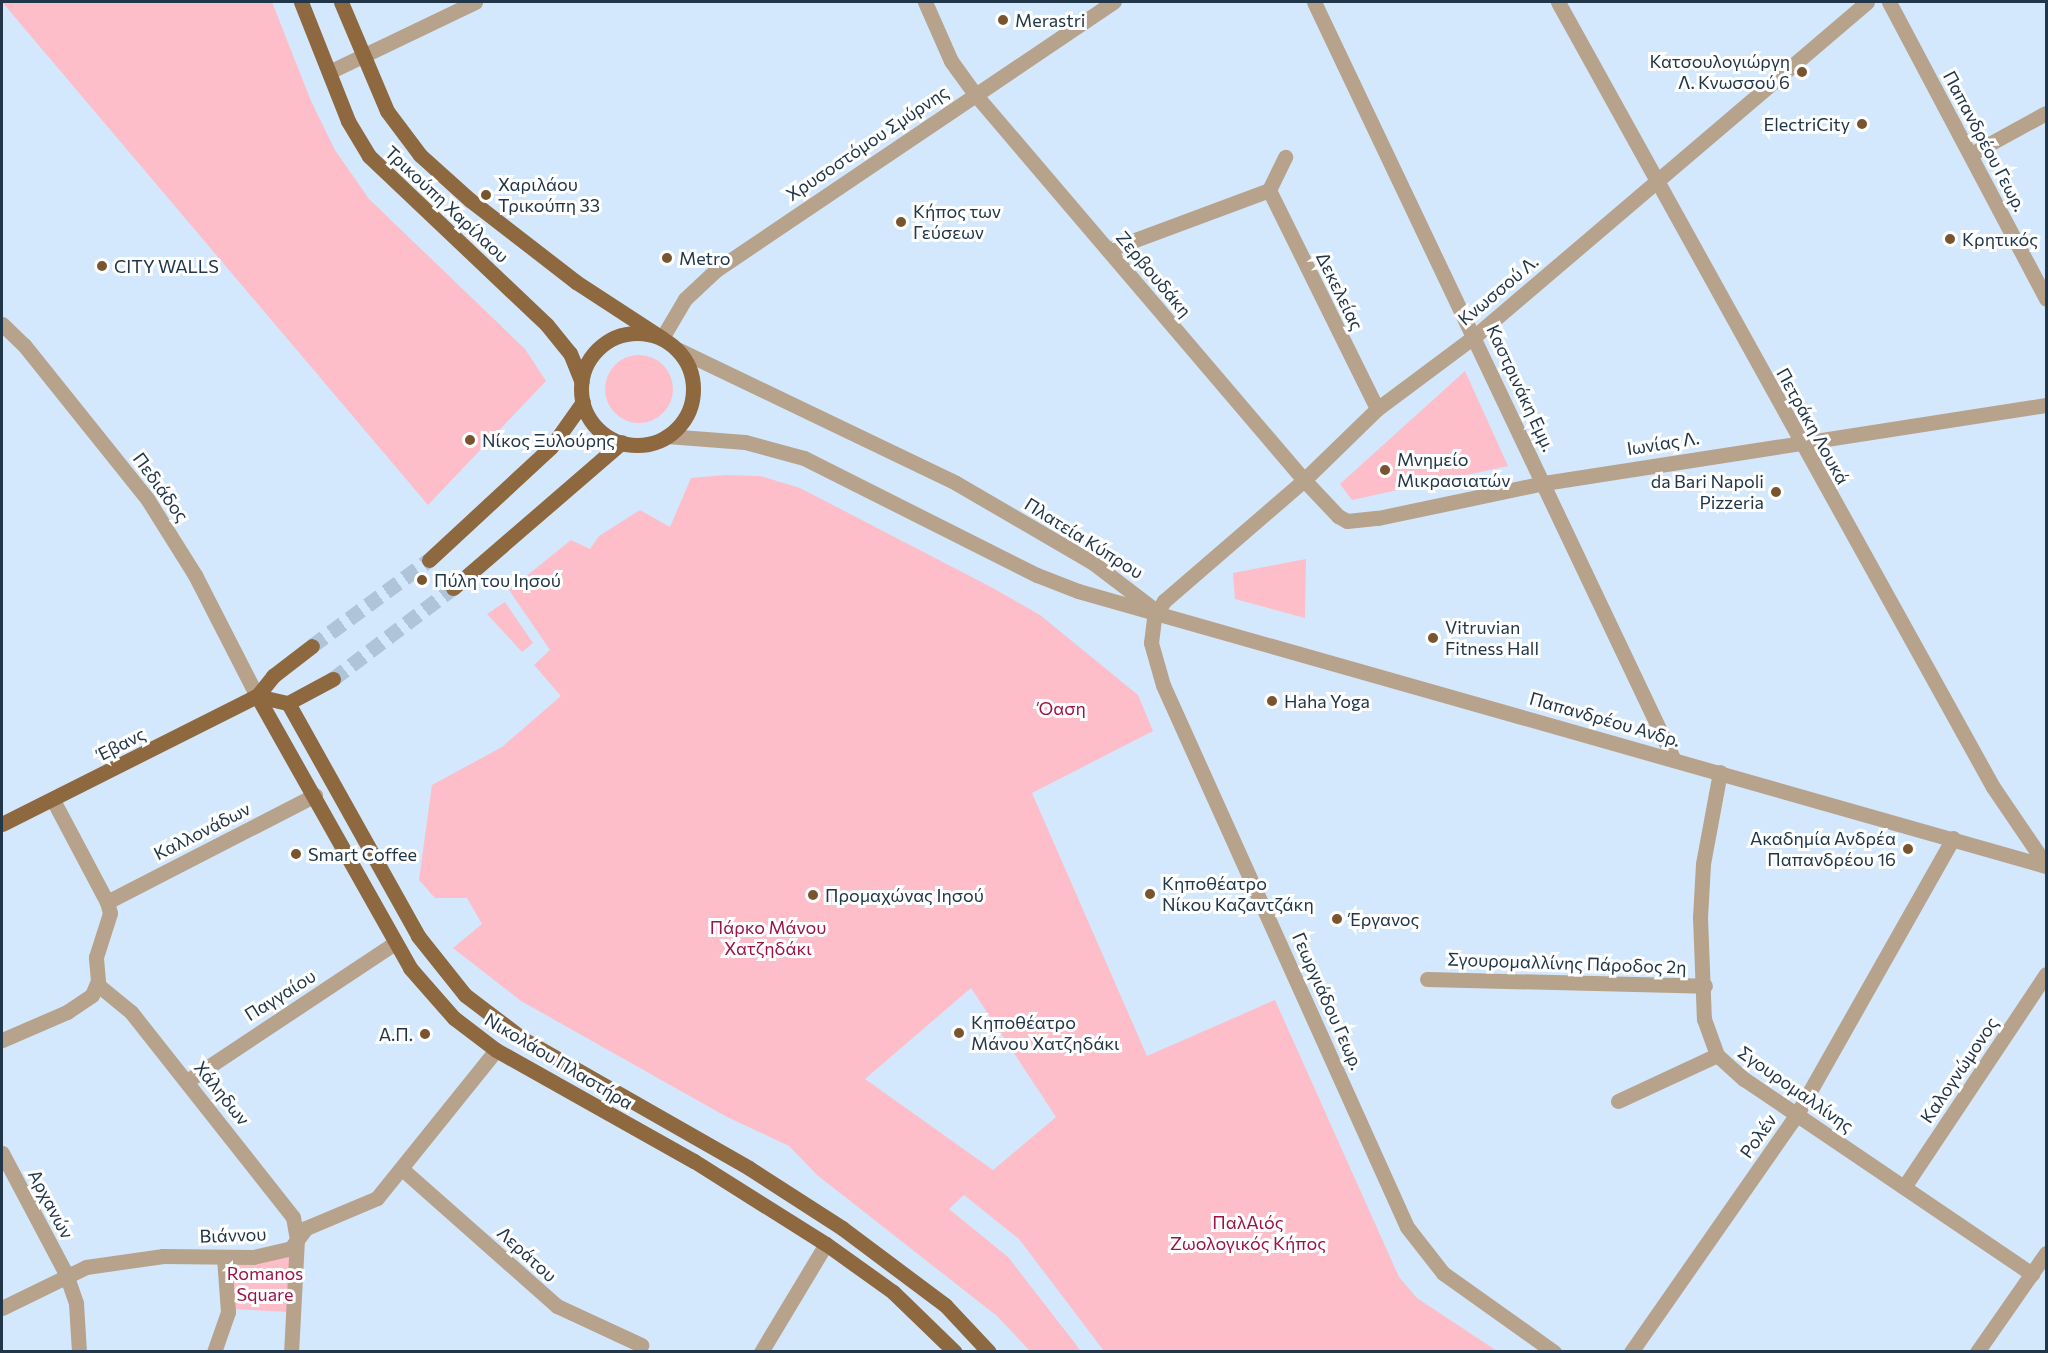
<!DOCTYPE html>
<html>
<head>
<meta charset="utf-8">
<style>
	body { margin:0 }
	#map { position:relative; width:2048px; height:1353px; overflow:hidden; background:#d3e8fc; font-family:Commissioner,sans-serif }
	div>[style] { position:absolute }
	.green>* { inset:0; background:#fdbec9 }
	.round { border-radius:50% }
	.major-tunnel>* { height:15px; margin-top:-7.5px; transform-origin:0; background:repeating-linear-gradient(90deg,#afc4d8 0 15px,transparent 0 23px) }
	.minor>* { height:15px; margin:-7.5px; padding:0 7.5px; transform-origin:7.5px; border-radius:7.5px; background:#b7a28c }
	.major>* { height:15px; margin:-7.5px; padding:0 7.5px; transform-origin:7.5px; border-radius:7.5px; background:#8e683f }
	.major>.ring { margin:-7.5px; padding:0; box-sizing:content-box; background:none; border:15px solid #8e683f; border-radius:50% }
	.dots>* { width:16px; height:16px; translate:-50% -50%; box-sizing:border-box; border:3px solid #fff; border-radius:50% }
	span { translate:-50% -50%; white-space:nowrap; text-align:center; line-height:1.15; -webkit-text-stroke:6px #fff; paint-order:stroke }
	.poi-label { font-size:18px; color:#213649 }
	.left { translate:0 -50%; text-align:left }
	.right { translate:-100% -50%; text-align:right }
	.street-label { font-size:18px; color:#213649 }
	.park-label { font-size:18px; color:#9b1445 }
	.frame { position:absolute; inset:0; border:3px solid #213649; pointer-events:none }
</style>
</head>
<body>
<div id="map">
	<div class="green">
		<i style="clip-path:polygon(2px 2px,272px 2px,311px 101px,335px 150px,369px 199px,525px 349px,546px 381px,428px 505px)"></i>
		<i class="round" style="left:605px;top:355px;width:68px;height:68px"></i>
		<i style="clip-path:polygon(1465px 371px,1508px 466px,1352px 500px,1340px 484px)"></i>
		<i style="clip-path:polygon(evenodd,725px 475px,760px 476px,800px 488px,991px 587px,1040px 615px,1138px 695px,1153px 731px,1032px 793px,1147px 1056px,1275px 1000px,1399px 1277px,1417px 1298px,1497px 1351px,1104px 1351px,1019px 1239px,964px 1195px,949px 1209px,1008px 1257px,1081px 1351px,1030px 1351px,997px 1316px,817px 1175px,789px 1146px,727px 1117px,521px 1001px,453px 948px,482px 924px,467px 898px,435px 898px,419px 880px,432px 785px,502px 747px,561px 696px,534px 665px,550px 650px,509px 590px,571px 540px,590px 549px,599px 536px,640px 510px,670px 527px,691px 478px,725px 475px,971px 988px,1056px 1117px,993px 1170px,865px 1079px,971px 988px)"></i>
		<i style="clip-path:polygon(1306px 559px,1305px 618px,1235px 599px,1233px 573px)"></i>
		<i style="clip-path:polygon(505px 602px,533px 643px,522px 652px,487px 614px)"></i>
		<i style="clip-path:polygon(292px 1250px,290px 1312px,232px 1309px,229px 1261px)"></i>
	</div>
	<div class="major-tunnel">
		<i style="left:312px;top:646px;width:145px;rotate:-36.3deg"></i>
		<i style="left:333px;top:679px;width:151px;rotate:-37.2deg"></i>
	</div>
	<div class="minor">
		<i style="left:925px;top:2px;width:64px;rotate:66.2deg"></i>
		<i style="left:951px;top:61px;width:39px;rotate:54deg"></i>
		<i style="left:974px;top:93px;width:509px;rotate:49.55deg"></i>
		<i style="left:1304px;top:480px;width:50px;rotate:46.6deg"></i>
		<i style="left:1338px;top:516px;width:10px;rotate:29deg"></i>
		<i style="left:1347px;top:521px;width:31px;rotate:-6deg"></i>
		<i style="left:1378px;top:518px;width:170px;rotate:-11.9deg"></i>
		<i style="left:1544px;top:483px;width:508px;rotate:-8.83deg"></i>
		<i style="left:1314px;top:2px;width:839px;rotate:64.6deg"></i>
		<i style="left:1558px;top:2px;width:897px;rotate:61.01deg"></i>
		<i style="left:1993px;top:787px;width:94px;rotate:55.8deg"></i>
		<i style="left:1889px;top:2px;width:336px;rotate:62.1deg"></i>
		<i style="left:329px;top:72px;width:162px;rotate:-25.6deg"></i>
		<i style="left:1971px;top:154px;width:85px;rotate:-28.7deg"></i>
		<i style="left:1269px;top:190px;width:37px;rotate:-64deg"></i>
		<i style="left:1108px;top:250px;width:172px;rotate:-20.4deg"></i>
		<i style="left:1269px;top:190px;width:244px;rotate:63.7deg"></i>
		<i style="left:2px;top:324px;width:30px;rotate:44deg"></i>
		<i style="left:24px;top:345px;width:198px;rotate:51.3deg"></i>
		<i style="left:148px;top:500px;width:89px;rotate:57.9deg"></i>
		<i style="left:195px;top:575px;width:136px;rotate:62.9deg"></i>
		<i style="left:662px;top:338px;width:45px;rotate:-59.5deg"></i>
		<i style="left:685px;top:299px;width:42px;rotate:-43.1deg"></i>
		<i style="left:716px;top:270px;width:480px;rotate:-34deg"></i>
		<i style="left:679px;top:350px;width:307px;rotate:25.6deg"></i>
		<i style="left:956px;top:483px;width:157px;rotate:30.2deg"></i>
		<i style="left:1092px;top:562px;width:74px;rotate:37.3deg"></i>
		<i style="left:667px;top:436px;width:78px;rotate:4.4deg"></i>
		<i style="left:745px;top:442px;width:61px;rotate:15.2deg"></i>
		<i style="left:804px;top:458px;width:261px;rotate:26.7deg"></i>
		<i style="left:1037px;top:575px;width:44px;rotate:21.3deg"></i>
		<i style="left:1078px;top:591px;width:1006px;rotate:15.86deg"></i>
		<i style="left:1720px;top:772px;width:94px;rotate:100.5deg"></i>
		<i style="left:1703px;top:864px;width:53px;rotate:93.2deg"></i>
		<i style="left:1700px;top:917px;width:102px;rotate:87.8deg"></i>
		<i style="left:1704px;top:1019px;width:38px;rotate:70deg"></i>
		<i style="left:1717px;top:1055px;width:36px;rotate:42deg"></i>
		<i style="left:1744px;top:1079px;width:348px;rotate:34.1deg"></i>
		<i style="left:53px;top:800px;width:115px;rotate:62.1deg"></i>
		<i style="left:1427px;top:979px;width:278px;rotate:1.4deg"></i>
		<i style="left:98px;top:985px;width:43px;rotate:39.3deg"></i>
		<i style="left:131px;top:1012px;width:261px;rotate:51.7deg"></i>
		<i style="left:293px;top:1217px;width:22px;rotate:80deg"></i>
		<i style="left:297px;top:1239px;width:113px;rotate:93deg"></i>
		<i style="left:2px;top:1040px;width:71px;rotate:-23.3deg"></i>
		<i style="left:67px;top:1012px;width:30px;rotate:-34deg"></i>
		<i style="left:92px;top:995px;width:15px;rotate:-67deg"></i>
		<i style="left:98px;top:981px;width:24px;rotate:-95deg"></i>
		<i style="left:96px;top:957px;width:46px;rotate:-72.3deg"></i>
		<i style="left:110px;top:913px;width:11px;rotate:-105deg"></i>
		<i style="left:107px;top:902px;width:234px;rotate:-27.2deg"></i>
		<i style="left:187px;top:1081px;width:250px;rotate:-33.6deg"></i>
		<i style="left:1618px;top:1101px;width:109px;rotate:-24.9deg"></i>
		<i style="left:2px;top:1153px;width:137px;rotate:62.1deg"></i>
		<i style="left:66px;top:1274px;width:31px;rotate:71deg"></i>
		<i style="left:76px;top:1303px;width:49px;rotate:86.5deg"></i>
		<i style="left:402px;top:1169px;width:207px;rotate:41.5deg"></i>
		<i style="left:557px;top:1306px;width:93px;rotate:24.9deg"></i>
		<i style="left:1904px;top:1187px;width:256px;rotate:-56.3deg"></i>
		<i style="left:2px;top:1308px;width:93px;rotate:-26deg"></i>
		<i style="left:86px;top:1267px;width:78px;rotate:-8.1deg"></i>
		<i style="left:163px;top:1256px;width:90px;rotate:0.6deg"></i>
		<i style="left:253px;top:1257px;width:39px;rotate:-13deg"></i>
		<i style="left:291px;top:1248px;width:25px;rotate:-53deg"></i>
		<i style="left:306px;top:1228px;width:77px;rotate:-22.9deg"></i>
		<i style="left:377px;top:1198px;width:190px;rotate:-51.2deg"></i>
		<i style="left:214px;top:1352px;width:42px;rotate:-70.7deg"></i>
		<i style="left:228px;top:1312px;width:55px;rotate:-94.2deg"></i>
		<i style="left:761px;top:1352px;width:126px;rotate:-59deg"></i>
		<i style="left:1554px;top:1352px;width:136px;rotate:-144.6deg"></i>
		<i style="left:1443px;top:1273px;width:58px;rotate:-128deg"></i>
		<i style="left:1407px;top:1227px;width:594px;rotate:-114.24deg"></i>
		<i style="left:1163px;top:685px;width:44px;rotate:-105.9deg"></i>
		<i style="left:1151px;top:643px;width:25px;rotate:-83deg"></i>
		<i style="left:1154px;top:618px;width:20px;rotate:-60deg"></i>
		<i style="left:1164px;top:601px;width:185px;rotate:-40.8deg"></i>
		<i style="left:1304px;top:480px;width:102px;rotate:-44.2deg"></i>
		<i style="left:1377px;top:409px;width:122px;rotate:-36.7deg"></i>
		<i style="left:1475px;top:336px;width:515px;rotate:-40.43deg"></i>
		<i style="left:1631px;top:1352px;width:290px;rotate:-55.1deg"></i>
		<i style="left:1797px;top:1114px;width:317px;rotate:-60.5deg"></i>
		<i style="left:1977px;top:1352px;width:121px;rotate:-55.1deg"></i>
	</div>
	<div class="major">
		<i style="left:301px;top:2px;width:128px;rotate:68.4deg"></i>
		<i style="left:348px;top:121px;width:41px;rotate:59deg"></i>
		<i style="left:369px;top:156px;width:245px;rotate:43.5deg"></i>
		<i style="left:547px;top:325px;width:36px;rotate:51deg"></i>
		<i style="left:570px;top:353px;width:31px;rotate:68deg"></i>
		<i style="left:341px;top:2px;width:118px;rotate:67.1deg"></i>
		<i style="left:387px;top:111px;width:55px;rotate:53.1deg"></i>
		<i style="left:420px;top:155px;width:67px;rotate:42deg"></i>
		<i style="left:470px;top:200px;width:134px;rotate:37.7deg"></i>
		<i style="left:576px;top:282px;width:103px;rotate:33.1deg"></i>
		<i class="ring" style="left:581px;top:333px;width:97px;height:97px"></i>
		<i style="left:429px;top:560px;width:166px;rotate:-42.8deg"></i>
		<i style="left:551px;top:447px;width:55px;rotate:-54.6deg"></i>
		<i style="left:453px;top:588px;width:223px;rotate:-40.8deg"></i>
		<i style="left:257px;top:696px;width:312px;rotate:60.6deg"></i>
		<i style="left:410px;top:968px;width:67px;rotate:48.7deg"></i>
		<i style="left:454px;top:1018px;width:53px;rotate:37.3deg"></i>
		<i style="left:496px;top:1050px;width:227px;rotate:29.3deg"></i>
		<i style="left:694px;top:1161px;width:156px;rotate:32.2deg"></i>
		<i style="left:826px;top:1244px;width:82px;rotate:35.6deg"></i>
		<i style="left:893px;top:1292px;width:86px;rotate:44.1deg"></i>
		<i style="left:257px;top:696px;width:32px;rotate:13deg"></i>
		<i style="left:288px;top:703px;width:51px;rotate:-28.1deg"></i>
		<i style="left:288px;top:703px;width:267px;rotate:60.8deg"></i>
		<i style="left:418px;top:936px;width:75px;rotate:51.5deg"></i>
		<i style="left:465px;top:995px;width:73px;rotate:37.2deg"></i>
		<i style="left:523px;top:1039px;width:260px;rotate:29.7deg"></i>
		<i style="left:749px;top:1168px;width:111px;rotate:32.8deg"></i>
		<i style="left:842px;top:1228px;width:129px;rotate:36.8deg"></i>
		<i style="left:945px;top:1305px;width:64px;rotate:46.9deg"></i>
		<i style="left:2px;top:824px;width:285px;rotate:-26.7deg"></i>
		<i style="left:257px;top:696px;width:26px;rotate:-51deg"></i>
		<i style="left:273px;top:676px;width:49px;rotate:-37.6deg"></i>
	</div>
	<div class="dots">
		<i style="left:1003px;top:20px;background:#78552e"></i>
		<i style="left:1802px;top:72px;background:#78552e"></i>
		<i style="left:1862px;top:124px;background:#78552e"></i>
		<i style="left:486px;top:195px;background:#78552e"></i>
		<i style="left:901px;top:222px;background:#78552e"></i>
		<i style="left:1950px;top:239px;background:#78552e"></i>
		<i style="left:667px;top:258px;background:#78552e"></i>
		<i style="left:102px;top:266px;background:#78552e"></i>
		<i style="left:470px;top:440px;background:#78552e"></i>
		<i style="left:1385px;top:470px;background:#78552e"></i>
		<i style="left:1776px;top:492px;background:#78552e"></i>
		<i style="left:422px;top:580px;background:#78552e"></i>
		<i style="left:1433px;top:638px;background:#78552e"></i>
		<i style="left:1272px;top:701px;background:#78552e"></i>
		<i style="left:1908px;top:849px;background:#78552e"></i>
		<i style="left:296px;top:854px;background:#78552e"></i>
		<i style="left:1150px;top:894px;background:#78552e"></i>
		<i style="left:813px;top:895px;background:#78552e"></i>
		<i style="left:1337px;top:919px;background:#78552e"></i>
		<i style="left:959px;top:1033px;background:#78552e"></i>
		<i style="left:425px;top:1034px;background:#78552e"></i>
	</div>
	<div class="poi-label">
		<span class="left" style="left:1015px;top:20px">Merastri</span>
		<span class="right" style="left:1790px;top:72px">Κατσουλογιώργη<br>Λ. Κνωσσού 6</span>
		<span class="right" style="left:1850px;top:124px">ElectriCity</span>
		<span class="left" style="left:498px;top:195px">Χαριλάου<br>Τρικούπη 33</span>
		<span class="left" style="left:913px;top:222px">Κήπος των<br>Γεύσεων</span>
		<span class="left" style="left:1962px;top:239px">Κρητικός</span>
		<span class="left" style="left:679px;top:258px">Metro</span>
		<span class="left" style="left:114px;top:266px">CITY WALLS</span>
		<span class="left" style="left:482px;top:440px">Νίκος Ξυλούρης</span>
		<span class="left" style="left:1397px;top:470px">Μνημείο<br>Μικρασιατών</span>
		<span class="right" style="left:1764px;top:492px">da Bari Napoli<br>Pizzeria</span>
		<span class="left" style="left:434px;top:580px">Πύλη του Ιησού</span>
		<span class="left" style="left:1445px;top:638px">Vitruvian<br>Fitness Hall</span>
		<span class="left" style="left:1284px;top:701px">Haha Yoga</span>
		<span class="right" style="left:1896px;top:849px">Ακαδημία Ανδρέα<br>Παπανδρέου 16</span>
		<span class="left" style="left:308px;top:854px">Smart Coffee</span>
		<span class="left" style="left:1162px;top:894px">Κηποθέατρο<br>Νίκου Καζαντζάκη</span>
		<span class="left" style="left:825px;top:895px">Προμαχώνας Ιησού</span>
		<span class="left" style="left:1349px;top:919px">Έργανος</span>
		<span class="left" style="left:971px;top:1033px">Κηποθέατρο<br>Μάνου Χατζηδάκι</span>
		<span class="right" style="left:413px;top:1034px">Α.Π.</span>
	</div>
	<div class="street-label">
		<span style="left:1985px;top:141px;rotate:62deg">Παπανδρέου Γεωρ.</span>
		<span style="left:867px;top:143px;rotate:-34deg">Χρυσοστόμου Σμύρνης</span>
		<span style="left:447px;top:204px;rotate:43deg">Τρικούπη Χαρίλαου</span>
		<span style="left:1154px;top:274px;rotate:50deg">Ζερβουδάκη</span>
		<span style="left:1498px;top:290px;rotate:-40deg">Κνωσσού Λ.</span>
		<span style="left:1340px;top:291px;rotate:64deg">Δεκελείας</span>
		<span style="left:1521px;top:388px;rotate:65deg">Καστρινάκη Εμμ.</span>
		<span style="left:1813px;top:426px;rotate:61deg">Πετράκη Λουκά</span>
		<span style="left:1663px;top:443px;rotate:-9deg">Ιωνίας Λ.</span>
		<span style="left:161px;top:487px;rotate:54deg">Πεδιάδος</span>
		<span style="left:1084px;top:538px;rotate:32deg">Πλατεία Κύπρου</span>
		<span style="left:1605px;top:719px;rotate:16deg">Παπανδρέου Ανδρ.</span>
		<span style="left:121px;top:744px;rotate:-27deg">Έβανς</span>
		<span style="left:202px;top:831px;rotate:-27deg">Καλλονάδων</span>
		<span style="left:1567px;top:963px;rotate:2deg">Σγουρομαλλίνης Πάροδος 2η</span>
		<span style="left:280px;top:995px;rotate:-32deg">Παγγαίου</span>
		<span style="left:1328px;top:1001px;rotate:66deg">Γεωργιάδου Γεωρ.</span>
		<span style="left:559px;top:1061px;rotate:31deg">Νικολάου Πλαστήρα</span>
		<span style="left:1959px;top:1070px;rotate:-56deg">Καλογνώμονος</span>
		<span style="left:1796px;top:1089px;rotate:35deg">Σγουρομαλλίνης</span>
		<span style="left:222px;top:1093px;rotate:51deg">Χάληδων</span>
		<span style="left:1758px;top:1136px;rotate:-55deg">Ρολέν</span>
		<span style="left:51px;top:1204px;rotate:62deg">Αρχανών</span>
		<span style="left:233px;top:1235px;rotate:-2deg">Βιάννου</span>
		<span style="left:527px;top:1254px;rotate:42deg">Λεράτου</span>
	</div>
	<div class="park-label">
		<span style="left:1062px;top:708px">Όαση</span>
		<span style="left:768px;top:938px">Πάρκο Μάνου<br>Χατζηδάκι</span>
		<span style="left:1248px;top:1233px">ΠαλΑιός<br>Ζωολογικός Κήπος</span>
		<span style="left:265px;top:1284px">Romanos<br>Square</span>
	</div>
	<div class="frame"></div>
</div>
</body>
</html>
